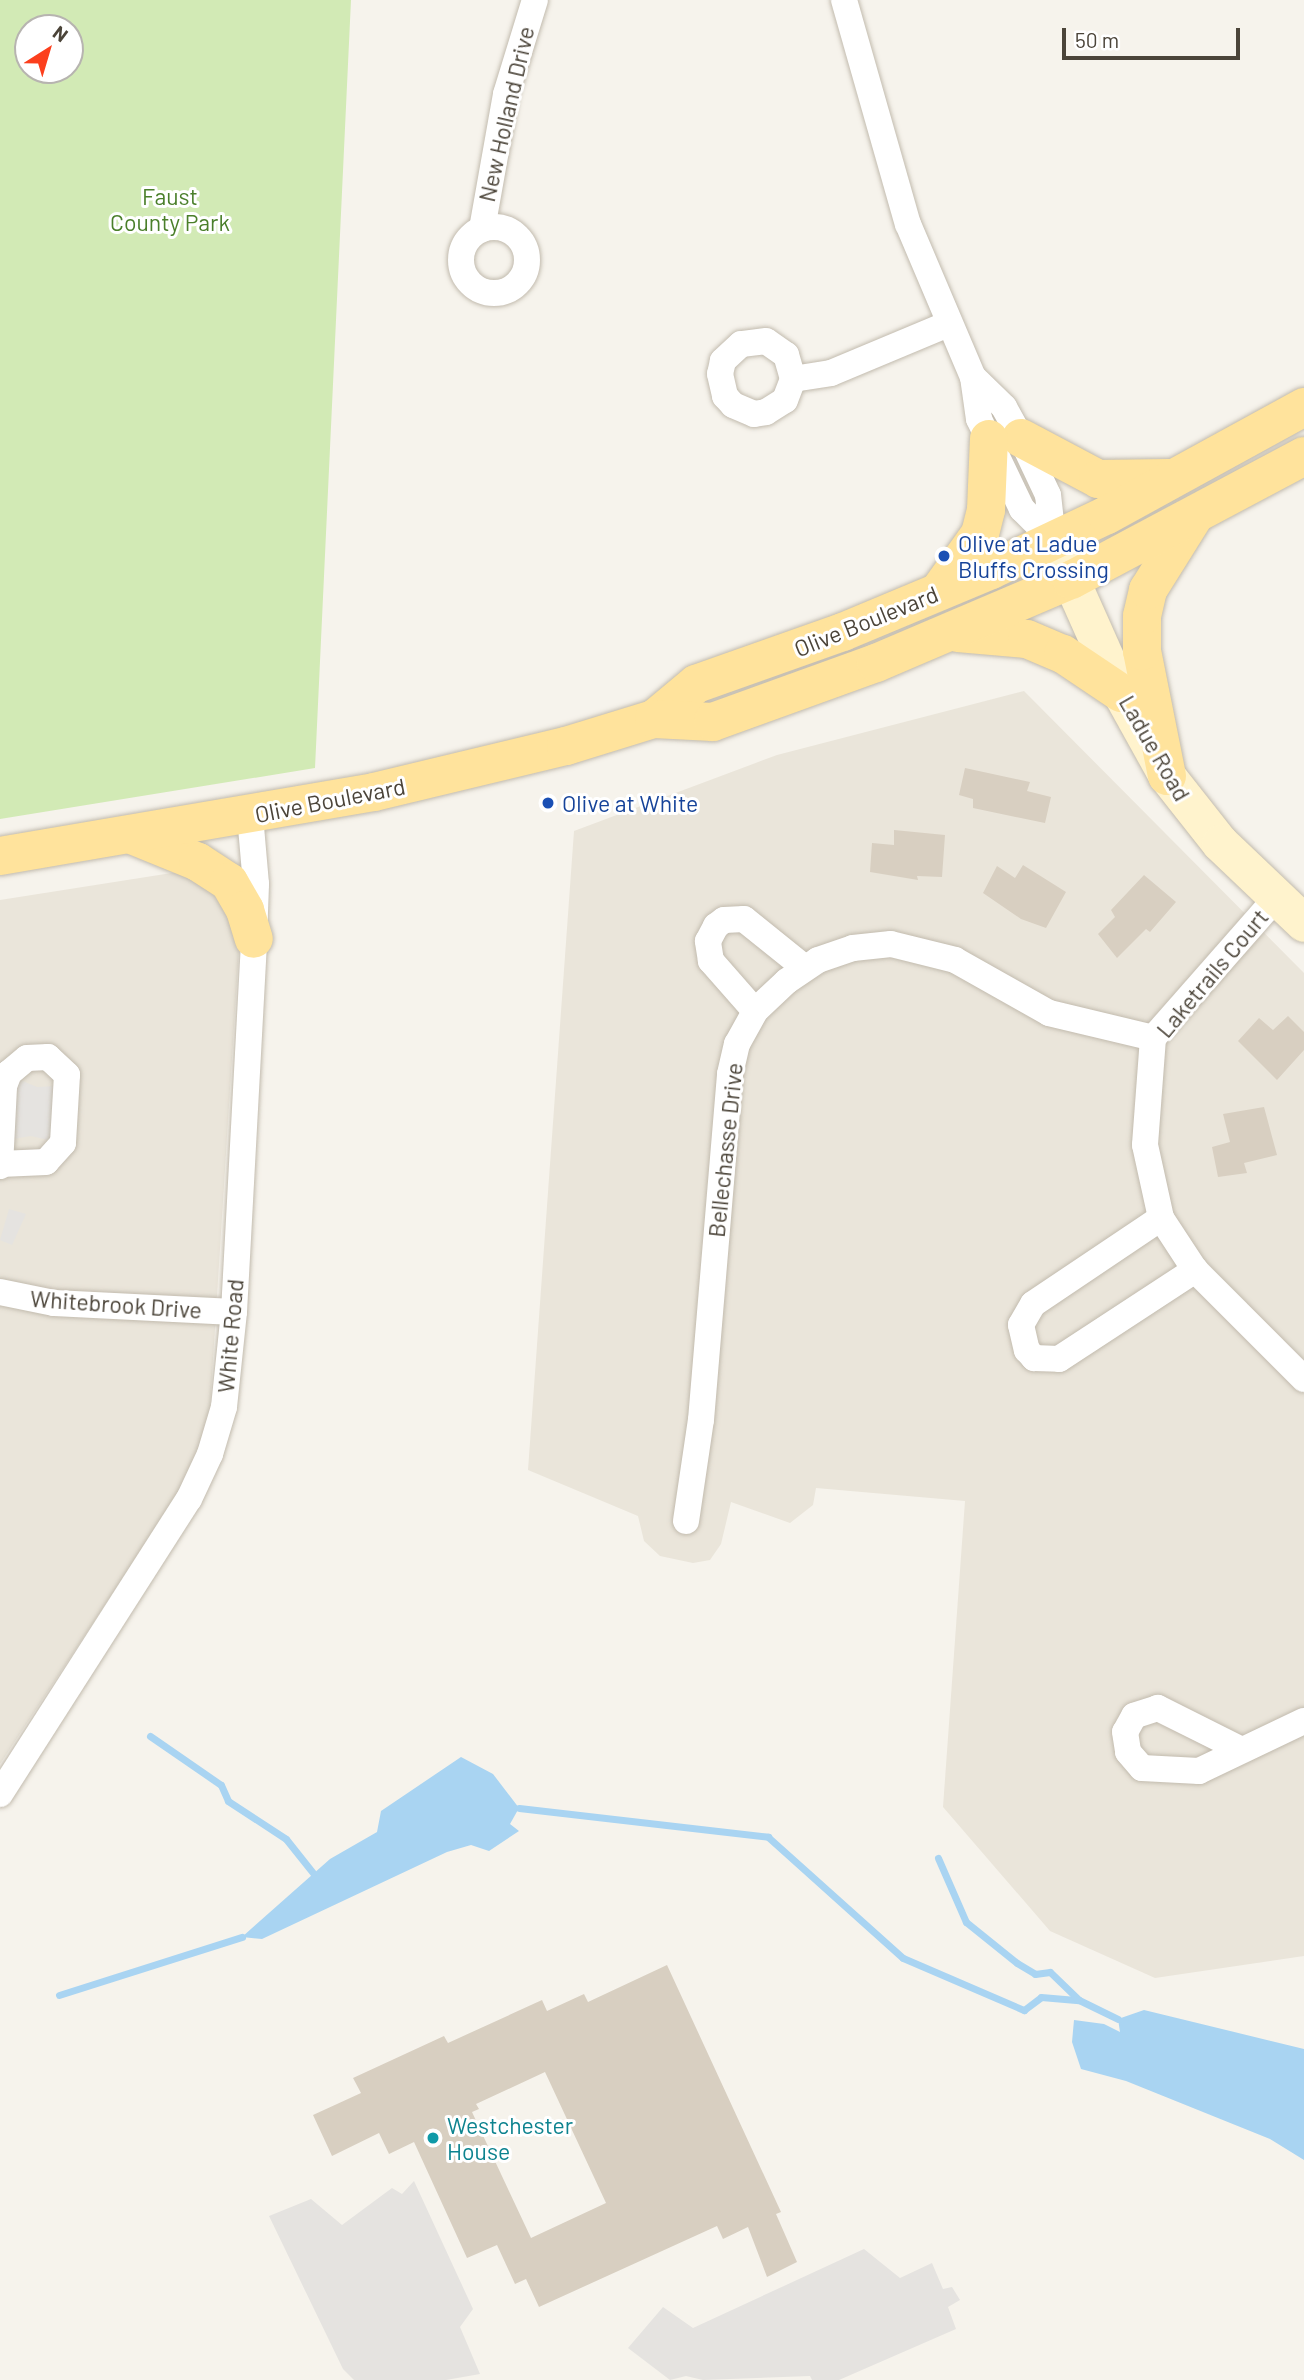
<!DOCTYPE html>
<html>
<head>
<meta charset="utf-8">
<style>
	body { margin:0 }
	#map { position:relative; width:1304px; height:2380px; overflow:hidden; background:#f6f3ec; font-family:Barlow,sans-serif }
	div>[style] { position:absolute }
	.residential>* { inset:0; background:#eae5da }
	.green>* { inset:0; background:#d2eab5 }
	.parking>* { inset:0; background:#e5e3e0 }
	.water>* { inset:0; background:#a9d4f2 }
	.stream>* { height:7px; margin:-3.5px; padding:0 3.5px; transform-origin:3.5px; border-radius:3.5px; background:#a9d4f2 }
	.building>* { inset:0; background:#d8cfc1 }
	.roads { filter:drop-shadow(0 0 2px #c2bbae) drop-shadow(0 0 2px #c2bbae) }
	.minor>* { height:26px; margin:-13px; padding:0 13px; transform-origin:13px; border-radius:13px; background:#fff }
	.minor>.ring { margin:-13px; padding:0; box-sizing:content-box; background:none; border:26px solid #fff; border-radius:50% }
	.secondary>* { height:37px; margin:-18.5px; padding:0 18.5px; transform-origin:18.5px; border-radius:18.5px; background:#fff3cd }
	.primary>* { height:38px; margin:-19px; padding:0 19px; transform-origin:19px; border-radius:19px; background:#ffe39c }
	.dots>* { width:19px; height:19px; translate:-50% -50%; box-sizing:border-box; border:4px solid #fff; border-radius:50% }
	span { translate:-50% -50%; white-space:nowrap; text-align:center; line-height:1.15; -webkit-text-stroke:6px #fff; paint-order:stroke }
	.street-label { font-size:23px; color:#4b4439 }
	.park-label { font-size:23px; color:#4a7f2a }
	.transit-label { font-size:23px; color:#164399 }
	.left { translate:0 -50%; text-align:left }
	.culture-label { font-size:23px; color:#0d838f }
	.north { position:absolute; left:14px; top:14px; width:70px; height:70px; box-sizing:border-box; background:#fff; border:2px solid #b7b4b0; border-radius:50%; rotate:37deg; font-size:19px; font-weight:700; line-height:28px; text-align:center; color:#4b4439 }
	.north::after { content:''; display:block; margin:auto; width:24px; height:32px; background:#fc3f1d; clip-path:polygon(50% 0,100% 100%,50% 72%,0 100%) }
	.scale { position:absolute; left:1062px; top:28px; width:178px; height:32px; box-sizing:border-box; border:4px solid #4b4439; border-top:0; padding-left:9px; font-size:21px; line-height:24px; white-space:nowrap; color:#4b4439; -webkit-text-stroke:5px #fff; paint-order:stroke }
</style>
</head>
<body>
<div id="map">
	<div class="residential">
		<i style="clip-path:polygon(1024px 691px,1304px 973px,1304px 1956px,1155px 1978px,1050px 1931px,943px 1807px,965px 1501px,816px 1488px,813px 1505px,790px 1523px,731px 1502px,721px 1544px,710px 1560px,693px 1563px,660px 1556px,644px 1541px,638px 1516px,528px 1470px,574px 831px,777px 755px)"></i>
		<i style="clip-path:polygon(178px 872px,206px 876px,240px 931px,209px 1423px,176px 1497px,0 1764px,0 900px)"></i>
	</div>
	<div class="green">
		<i style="clip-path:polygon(evenodd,0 0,351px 0,315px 768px,0 819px,0 0,28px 28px,70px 28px,70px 70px,28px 70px,28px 28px)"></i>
	</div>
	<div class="parking">
		<i style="clip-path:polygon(18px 1079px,37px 1087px,56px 1086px,53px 1141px,31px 1136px,13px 1139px)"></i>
		<i style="clip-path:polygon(9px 1209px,26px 1214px,12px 1245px,0 1240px)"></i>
		<i style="clip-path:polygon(414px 2181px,473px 2309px,460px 2327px,480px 2374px,446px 2380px,354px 2380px,343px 2369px,269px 2216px,311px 2199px,342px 2225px,392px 2188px,402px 2194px)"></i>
		<i style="clip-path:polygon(864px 2249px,900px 2278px,932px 2263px,943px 2289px,952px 2287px,960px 2300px,948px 2307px,956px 2329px,839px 2380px,812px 2380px,810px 2376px,703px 2380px,686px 2376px,670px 2380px,628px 2348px,663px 2307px,693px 2328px)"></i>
	</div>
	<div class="water">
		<i style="clip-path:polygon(461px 1757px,493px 1774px,519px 1808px,510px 1824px,519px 1831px,489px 1851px,471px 1845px,447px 1852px,262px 1939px,242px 1937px,330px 1859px,377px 1832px,381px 1811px)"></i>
		<i style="clip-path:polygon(1144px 2010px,1304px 2049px,1304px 2160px,1270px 2139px,1126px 2081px,1081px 2069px,1072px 2042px,1074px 2020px,1104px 2024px,1120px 2032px,1118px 2019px)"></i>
	</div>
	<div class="stream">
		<i style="left:150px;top:1736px;width:86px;rotate:34.6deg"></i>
		<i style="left:221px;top:1785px;width:17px;rotate:66deg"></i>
		<i style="left:228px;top:1801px;width:69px;rotate:33.2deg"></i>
		<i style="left:286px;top:1839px;width:43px;rotate:51.5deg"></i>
		<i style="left:519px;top:1808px;width:251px;rotate:6.6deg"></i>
		<i style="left:768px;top:1837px;width:181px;rotate:41.9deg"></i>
		<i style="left:903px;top:1958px;width:132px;rotate:23.3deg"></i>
		<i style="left:1024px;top:2010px;width:21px;rotate:-37deg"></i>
		<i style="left:1041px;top:1997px;width:38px;rotate:5deg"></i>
		<i style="left:1079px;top:2000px;width:43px;rotate:26deg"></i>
		<i style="left:938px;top:1858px;width:70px;rotate:66.4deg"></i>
		<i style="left:966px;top:1922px;width:65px;rotate:38.8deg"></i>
		<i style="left:1017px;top:1963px;width:21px;rotate:31deg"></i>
		<i style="left:1035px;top:1974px;width:15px;rotate:-8deg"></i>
		<i style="left:1050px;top:1972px;width:40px;rotate:44deg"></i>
		<i style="left:59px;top:1995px;width:192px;rotate:-17.6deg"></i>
	</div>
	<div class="building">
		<i style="clip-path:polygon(965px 768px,1030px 782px,1027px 791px,1051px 797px,1045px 823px,973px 808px,973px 799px,959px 795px)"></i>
		<i style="clip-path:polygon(894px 830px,945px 835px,942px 877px,917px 876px,918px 880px,870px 872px,872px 843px,894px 845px)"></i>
		<i style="clip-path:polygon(1023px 865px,1066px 892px,1046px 928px,1021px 919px,983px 893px,997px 866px,1015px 878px)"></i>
		<i style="clip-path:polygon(1144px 875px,1176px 902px,1150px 932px,1146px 929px,1117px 958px,1098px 934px,1115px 917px,1111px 910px)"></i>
		<i style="clip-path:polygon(1288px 1016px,1304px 1032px,1304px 1050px,1277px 1080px,1238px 1041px,1259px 1018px,1273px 1030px)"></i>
		<i style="clip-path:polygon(1264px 1107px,1277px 1155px,1244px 1163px,1247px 1173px,1218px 1177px,1212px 1147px,1230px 1142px,1223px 1114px)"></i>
		<i style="clip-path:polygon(evenodd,667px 1965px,781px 2212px,776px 2214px,797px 2262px,767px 2277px,748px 2227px,723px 2239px,717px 2226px,539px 2307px,526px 2279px,515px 2284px,497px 2245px,467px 2258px,414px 2142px,389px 2154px,379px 2133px,332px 2156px,313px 2115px,361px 2093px,353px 2078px,444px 2036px,448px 2043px,542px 2000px,547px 2011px,584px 1994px,588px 2002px,667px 1965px,545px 2072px,606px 2203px,531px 2238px,472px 2112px,479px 2109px,476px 2104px,545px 2072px)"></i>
	</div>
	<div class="roads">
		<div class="minor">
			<i style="left:844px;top:0;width:233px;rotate:74.1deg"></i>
			<i style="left:908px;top:224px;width:166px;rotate:67deg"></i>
			<i style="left:973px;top:377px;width:42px;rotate:81.9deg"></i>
			<i style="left:979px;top:419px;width:100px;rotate:64.5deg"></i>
			<i style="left:1022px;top:509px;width:44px;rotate:45deg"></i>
			<i style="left:1053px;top:540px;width:45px;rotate:-96.3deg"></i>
			<i style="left:1048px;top:495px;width:63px;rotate:-115.3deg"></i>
			<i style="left:1021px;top:438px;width:35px;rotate:-119deg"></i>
			<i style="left:1004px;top:407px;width:43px;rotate:-135.9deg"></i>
			<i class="ring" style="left:461px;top:227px;width:40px;height:40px"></i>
			<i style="left:482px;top:229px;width:137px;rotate:-79.9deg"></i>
			<i style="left:506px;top:94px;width:98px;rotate:-72.9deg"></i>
			<i style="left:793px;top:379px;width:25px;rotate:-106deg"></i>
			<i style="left:786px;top:355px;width:24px;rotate:-145deg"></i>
			<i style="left:766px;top:341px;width:25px;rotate:173deg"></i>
			<i style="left:741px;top:344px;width:25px;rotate:137deg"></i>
			<i style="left:723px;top:361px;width:13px;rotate:103deg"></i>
			<i style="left:720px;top:374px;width:23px;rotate:77deg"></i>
			<i style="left:725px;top:396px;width:12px;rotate:48deg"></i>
			<i style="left:733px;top:405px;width:23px;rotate:23deg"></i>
			<i style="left:754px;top:414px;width:12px;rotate:-9deg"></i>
			<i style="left:766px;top:412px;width:22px;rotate:-32deg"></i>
			<i style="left:785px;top:400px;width:22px;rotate:-69deg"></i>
			<i style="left:793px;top:379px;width:38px;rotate:-9deg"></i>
			<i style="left:831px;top:373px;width:127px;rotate:-22.7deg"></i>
			<i style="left:1277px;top:897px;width:188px;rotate:131.3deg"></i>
			<i style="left:1153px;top:1038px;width:107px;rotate:94.3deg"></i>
			<i style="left:1145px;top:1145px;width:75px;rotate:77.6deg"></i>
			<i style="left:1161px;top:1218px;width:62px;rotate:56.8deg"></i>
			<i style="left:1195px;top:1270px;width:154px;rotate:45deg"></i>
			<i style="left:755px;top:1011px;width:67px;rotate:-131.3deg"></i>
			<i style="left:711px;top:961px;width:20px;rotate:-99deg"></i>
			<i style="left:708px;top:941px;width:17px;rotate:-62deg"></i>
			<i style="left:716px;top:926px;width:10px;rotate:-37deg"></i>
			<i style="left:724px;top:920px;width:20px;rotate:-3deg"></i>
			<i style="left:744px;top:919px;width:78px;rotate:38.8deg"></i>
			<i style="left:0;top:1166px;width:80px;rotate:-87.1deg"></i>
			<i style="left:4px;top:1086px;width:14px;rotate:-69deg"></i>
			<i style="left:9px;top:1073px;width:23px;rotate:-40deg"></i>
			<i style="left:27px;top:1058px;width:21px;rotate:-3deg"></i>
			<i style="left:48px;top:1057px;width:26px;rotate:43deg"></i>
			<i style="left:67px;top:1075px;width:68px;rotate:93.4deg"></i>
			<i style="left:63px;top:1143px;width:25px;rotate:132deg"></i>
			<i style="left:46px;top:1162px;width:46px;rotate:177.5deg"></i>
			<i style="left:1161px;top:1218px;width:154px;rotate:146.1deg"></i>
			<i style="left:1033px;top:1304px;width:24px;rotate:120deg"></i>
			<i style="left:1021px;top:1325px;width:26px;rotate:77deg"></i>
			<i style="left:1027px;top:1350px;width:11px;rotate:49deg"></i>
			<i style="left:1034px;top:1358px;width:25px;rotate:2deg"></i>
			<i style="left:1059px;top:1359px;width:163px;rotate:-33.2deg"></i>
			<i style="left:0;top:1292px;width:55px;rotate:11.5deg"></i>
			<i style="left:54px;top:1303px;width:180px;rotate:2.9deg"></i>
			<i style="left:686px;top:1521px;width:102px;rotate:-81.6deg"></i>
			<i style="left:701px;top:1420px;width:347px;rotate:-85.2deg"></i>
			<i style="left:730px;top:1074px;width:31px;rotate:-77deg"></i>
			<i style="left:737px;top:1044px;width:38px;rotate:-61deg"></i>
			<i style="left:755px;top:1011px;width:44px;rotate:-43.2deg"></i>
			<i style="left:787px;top:981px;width:37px;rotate:-34deg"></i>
			<i style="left:818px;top:960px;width:37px;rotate:-19deg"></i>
			<i style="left:853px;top:948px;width:38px;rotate:-6deg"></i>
			<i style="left:891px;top:944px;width:66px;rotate:14deg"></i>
			<i style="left:955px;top:960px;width:108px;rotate:29.4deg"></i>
			<i style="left:1049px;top:1013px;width:107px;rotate:13.5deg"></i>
			<i style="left:1240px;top:1749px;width:92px;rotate:-153.4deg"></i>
			<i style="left:1158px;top:1708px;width:25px;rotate:162deg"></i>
			<i style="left:1134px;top:1716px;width:18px;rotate:119deg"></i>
			<i style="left:1125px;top:1732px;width:20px;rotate:81deg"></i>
			<i style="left:1128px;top:1752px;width:21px;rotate:49deg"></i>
			<i style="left:1142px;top:1768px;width:57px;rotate:3deg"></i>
			<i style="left:1199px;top:1771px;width:116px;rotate:-25.5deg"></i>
			<i style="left:0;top:1794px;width:350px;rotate:-57.4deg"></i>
			<i style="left:189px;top:1499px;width:50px;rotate:-65deg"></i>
			<i style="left:210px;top:1454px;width:49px;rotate:-73.4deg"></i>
			<i style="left:224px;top:1407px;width:96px;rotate:-84deg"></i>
			<i style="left:234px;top:1312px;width:374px;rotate:-86.9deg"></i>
			<i style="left:254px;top:939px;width:55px;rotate:-87.9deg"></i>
			<i style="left:256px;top:884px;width:68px;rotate:-95deg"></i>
		</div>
		<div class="secondary">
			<i style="left:1053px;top:540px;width:167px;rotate:66deg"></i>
			<i style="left:1121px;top:693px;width:95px;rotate:61deg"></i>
			<i style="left:1167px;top:776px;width:85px;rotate:51.7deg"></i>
			<i style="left:1220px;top:843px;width:116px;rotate:43.6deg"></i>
		</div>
		<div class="primary">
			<i style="left:1021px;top:438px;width:87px;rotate:28deg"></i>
			<i style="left:1098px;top:479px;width:71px;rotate:-0.8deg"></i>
			<i style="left:939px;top:591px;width:70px;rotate:-54.3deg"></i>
			<i style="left:980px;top:534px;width:25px;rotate:-76deg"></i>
			<i style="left:986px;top:510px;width:71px;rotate:-87.6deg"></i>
			<i style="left:958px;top:633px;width:69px;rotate:5deg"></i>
			<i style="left:1027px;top:639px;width:39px;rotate:23deg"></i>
			<i style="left:1063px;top:654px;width:70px;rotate:33.9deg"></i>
			<i style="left:654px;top:719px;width:55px;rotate:-39.8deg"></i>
			<i style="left:696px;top:684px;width:156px;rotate:-19.5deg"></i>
			<i style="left:843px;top:632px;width:160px;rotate:-22.7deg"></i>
			<i style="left:991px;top:570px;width:128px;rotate:-25.4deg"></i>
			<i style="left:1107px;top:515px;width:225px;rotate:-28.7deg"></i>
			<i style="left:1167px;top:776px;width:127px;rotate:-101.3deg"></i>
			<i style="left:1142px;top:651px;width:35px;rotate:-90deg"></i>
			<i style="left:1142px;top:616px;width:27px;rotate:-77deg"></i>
			<i style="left:1148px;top:590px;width:85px;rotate:-58deg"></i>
			<i style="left:134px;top:836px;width:69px;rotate:22.1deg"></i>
			<i style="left:198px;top:862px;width:37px;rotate:33deg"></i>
			<i style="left:229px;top:882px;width:32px;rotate:60deg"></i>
			<i style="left:245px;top:910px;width:30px;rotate:73deg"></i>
			<i style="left:0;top:856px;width:379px;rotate:-9.7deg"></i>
			<i style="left:374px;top:792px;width:197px;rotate:-13.5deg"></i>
			<i style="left:566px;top:746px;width:92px;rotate:-17.1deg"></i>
			<i style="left:654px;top:719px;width:59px;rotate:2.9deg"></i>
			<i style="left:713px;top:722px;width:173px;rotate:-19.9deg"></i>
			<i style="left:876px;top:663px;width:212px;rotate:-23.1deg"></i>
			<i style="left:1071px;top:580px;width:264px;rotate:-28deg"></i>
		</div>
	</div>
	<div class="dots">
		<i style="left:944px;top:556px;background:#1a4fb4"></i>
		<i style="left:548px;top:803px;background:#1a4fb4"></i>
		<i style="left:433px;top:2138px;background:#0f9aa8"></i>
	</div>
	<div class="street-label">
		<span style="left:506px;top:114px;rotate:-77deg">New Holland Drive</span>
		<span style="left:866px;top:621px;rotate:-22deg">Olive Boulevard</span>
		<span style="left:1155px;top:748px;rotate:60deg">Ladue Road</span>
		<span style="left:330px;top:800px;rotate:-11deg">Olive Boulevard</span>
		<span style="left:1212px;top:973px;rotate:-50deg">Laketrails Court</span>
		<span style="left:725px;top:1150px;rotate:-84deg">Bellechasse Drive</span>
		<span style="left:116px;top:1304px;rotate:4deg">Whitebrook Drive</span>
		<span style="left:230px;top:1336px;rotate:-85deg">White Road</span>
	</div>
	<div class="park-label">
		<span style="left:170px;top:209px">Faust<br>County Park</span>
	</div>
	<div class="transit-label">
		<span class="left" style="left:958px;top:556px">Olive at Ladue<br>Bluffs Crossing</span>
		<span class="left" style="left:562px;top:803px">Olive at White</span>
	</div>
	<div class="culture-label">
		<span class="left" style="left:447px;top:2138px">Westchester<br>House</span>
	</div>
	<div class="north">N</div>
	<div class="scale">50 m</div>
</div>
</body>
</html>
